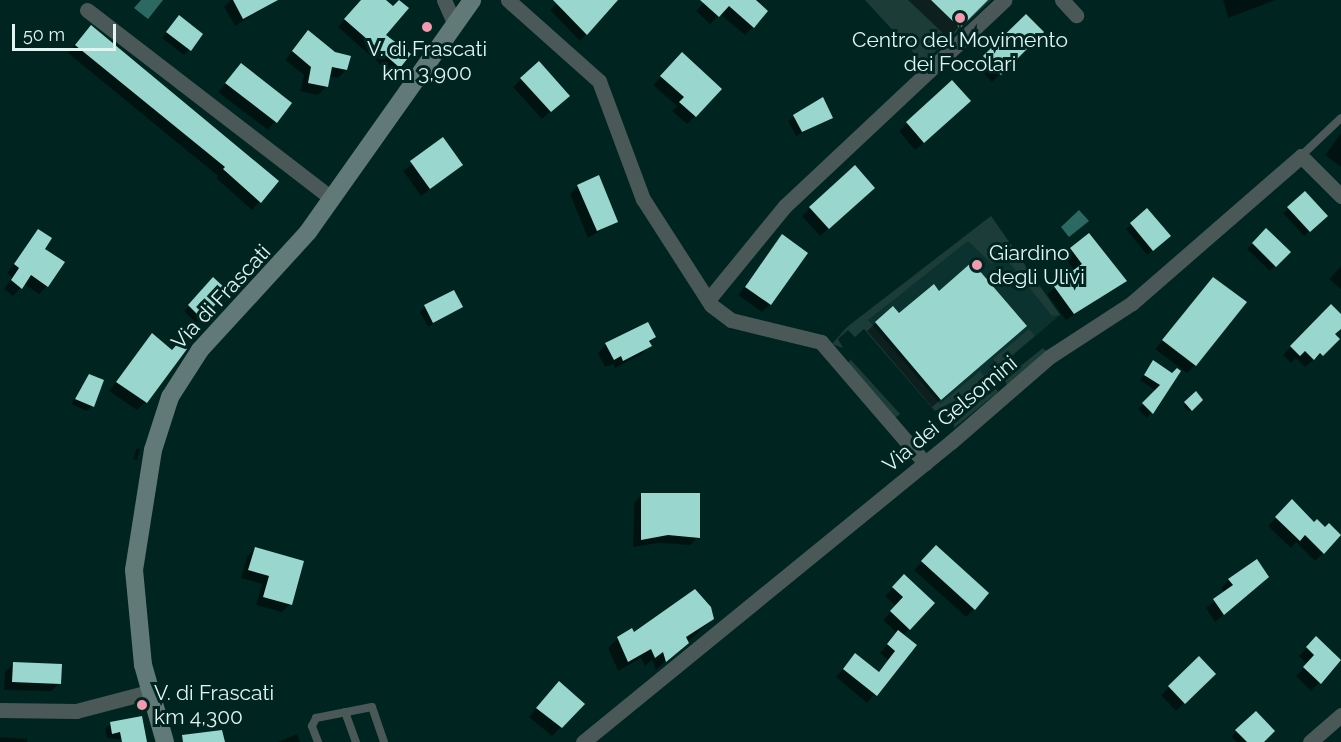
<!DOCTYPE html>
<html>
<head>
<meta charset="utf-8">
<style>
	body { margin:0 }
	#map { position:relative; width:1341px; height:742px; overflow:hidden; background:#002521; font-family:Raleway,sans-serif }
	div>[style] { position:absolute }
	.built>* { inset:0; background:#0b322e }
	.green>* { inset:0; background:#1c3c38 }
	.water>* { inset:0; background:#2c6962 }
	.shadow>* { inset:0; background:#0007 }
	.building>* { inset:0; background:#99d6cd }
	.lane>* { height:8px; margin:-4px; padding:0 4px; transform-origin:4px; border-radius:4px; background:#4a5957 }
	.street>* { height:15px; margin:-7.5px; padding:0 7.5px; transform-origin:7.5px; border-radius:7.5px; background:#4a5957 }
	.secondary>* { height:18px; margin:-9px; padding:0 9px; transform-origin:9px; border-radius:9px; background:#627a77 }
	.dots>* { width:16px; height:16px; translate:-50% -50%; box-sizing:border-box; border:3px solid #002521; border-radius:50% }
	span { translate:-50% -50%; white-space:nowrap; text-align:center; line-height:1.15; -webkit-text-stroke:6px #002521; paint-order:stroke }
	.poi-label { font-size:21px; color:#e1f5f2 }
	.left { translate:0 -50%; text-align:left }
	.street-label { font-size:21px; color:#e1f5f2 }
	.scale { position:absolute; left:12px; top:24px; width:104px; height:27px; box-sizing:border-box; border:3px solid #e1f5f2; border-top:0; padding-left:8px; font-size:18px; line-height:21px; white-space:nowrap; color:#e1f5f2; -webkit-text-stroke:4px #002521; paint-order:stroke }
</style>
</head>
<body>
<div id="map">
	<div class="built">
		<i style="clip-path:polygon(991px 216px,1060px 315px,968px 394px,935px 411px,858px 322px)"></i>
	</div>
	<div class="green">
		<i style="clip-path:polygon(865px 0,991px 0,923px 63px)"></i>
		<i style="clip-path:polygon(991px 216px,1060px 315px,1052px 316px,1004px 256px,992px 264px,968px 241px,868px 320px,940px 404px,980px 371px,986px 378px,968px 394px,935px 411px,864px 329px,855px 337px,848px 330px,838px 339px,843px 348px,832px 344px,847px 327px)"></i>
		<i style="clip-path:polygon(1029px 329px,1035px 336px,999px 366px,993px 359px)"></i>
		<i style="clip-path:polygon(1043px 348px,1046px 351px,1007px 385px,1004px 379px)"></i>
		<i style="clip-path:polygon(850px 359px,900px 414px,895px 418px,849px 364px)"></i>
		<i style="clip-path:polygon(995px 388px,998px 392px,954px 428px,954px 424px)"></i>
	</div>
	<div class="water">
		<i style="clip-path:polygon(141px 0,163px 0,148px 19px,134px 8px)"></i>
		<i style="clip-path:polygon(1079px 210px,1089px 221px,1069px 237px,1061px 227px)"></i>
	</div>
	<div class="shadow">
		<i style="clip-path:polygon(231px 0,274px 0,275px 1px,235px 26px,224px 7px)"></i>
		<i style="clip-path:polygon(362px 0,383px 0,383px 35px,399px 67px,391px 74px,338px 27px)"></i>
		<i style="clip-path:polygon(560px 0,617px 0,580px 41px,550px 10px)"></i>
		<i style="clip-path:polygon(706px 0,760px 0,753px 27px,745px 35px,720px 14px,710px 24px,696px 11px)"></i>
		<i style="clip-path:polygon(908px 0,985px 0,948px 38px)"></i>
		<i style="clip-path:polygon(1223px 0,1275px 0,1228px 18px)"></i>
		<i style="clip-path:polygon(1026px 16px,1042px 32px,992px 82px,976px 65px)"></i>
		<i style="clip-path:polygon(174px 22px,189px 50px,184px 55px,162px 38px)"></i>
		<i style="clip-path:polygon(308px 32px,346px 70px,338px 78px,329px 76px,326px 87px,318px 95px,300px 91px,304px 75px,285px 60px)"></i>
		<i style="clip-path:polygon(83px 35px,277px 182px,252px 210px,216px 178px,218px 176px,68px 53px)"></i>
		<i style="clip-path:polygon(682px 54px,695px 116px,687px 124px,672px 111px,677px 106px,653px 85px)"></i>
		<i style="clip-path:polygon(241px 65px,290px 103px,268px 130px,218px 92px)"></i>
		<i style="clip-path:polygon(521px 79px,559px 104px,542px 119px,513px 87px)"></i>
		<i style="clip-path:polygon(952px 82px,961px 109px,915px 150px,899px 131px)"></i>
		<i style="clip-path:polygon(823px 99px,832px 117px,796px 136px,788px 121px)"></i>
		<i style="clip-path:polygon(1341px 133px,1341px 167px,1325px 155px)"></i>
		<i style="clip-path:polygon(443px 140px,461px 165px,421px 196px,403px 171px)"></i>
		<i style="clip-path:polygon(578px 186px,616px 221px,588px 238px,570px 194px)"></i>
		<i style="clip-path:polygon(1305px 193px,1326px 216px,1304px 236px,1283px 213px)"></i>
		<i style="clip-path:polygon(865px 196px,820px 236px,802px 216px,810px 208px)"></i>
		<i style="clip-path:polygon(1147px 210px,1164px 241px,1147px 255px,1126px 229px)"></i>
		<i style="clip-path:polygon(39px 231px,47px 286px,39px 294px,24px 284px,13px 296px,4px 289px,12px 277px,7px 273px)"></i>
		<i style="clip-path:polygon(1266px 231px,1288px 252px,1270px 271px,1247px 249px)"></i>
		<i style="clip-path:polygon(1089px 235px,1125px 281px,1066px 320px,1047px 294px,1075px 271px,1064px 257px)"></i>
		<i style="clip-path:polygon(782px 236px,770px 304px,762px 312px,738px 295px)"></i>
		<i style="clip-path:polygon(1341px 266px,1341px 289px,1329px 279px)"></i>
		<i style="clip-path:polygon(208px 284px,201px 318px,196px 323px,184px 311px)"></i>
		<i style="clip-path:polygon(939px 293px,1017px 334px,932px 407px,867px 331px,893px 308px,899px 315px)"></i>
		<i style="clip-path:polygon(425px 306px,461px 307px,428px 327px,420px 312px)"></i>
		<i style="clip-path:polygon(1184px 314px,1195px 365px,1187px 373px,1155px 349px)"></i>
		<i style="clip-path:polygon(1319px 318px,1330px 347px,1305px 367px,1296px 358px,1291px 363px,1283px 355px)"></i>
		<i style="clip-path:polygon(152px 335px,145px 402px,137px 410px,109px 391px)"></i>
		<i style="clip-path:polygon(654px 337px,642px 354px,615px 368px,613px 364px,605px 367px,598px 353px,606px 344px)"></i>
		<i style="clip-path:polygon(1153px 362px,1173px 375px,1179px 371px,1147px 418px,1138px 409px,1156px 391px,1140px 380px)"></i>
		<i style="clip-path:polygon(89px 375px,92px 406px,87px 411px,71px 404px)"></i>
		<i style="clip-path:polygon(1195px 394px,1201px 400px,1189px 412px,1183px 406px)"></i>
		<i style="clip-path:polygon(137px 448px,140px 449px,137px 460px,133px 459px)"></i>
		<i style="clip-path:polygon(642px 494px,698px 537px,690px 545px,658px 543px,633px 547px,634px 503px)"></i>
		<i style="clip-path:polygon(1292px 501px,1314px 524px,1340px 536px,1315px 561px,1296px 542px,1291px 548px,1268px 526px)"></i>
		<i style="clip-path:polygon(255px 548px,290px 604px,282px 612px,256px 605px,262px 584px,241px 578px,247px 557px)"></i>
		<i style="clip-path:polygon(928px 555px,974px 609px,966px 617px,914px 570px)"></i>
		<i style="clip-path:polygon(904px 577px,933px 603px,903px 635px,915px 645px,867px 703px,836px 677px,855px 655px,878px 673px,888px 660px,880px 653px,897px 633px,883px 620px,896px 606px,885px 596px)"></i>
		<i style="clip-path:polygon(1229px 580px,1259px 585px,1215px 622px,1206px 608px,1225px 593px,1221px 588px)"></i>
		<i style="clip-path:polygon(713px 619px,656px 670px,652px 660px,645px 666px,641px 658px,618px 671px,608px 648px,618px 638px)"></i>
		<i style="clip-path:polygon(1316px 638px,1340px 661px,1311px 691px,1296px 676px,1307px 664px,1299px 656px)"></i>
		<i style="clip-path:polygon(1199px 658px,1214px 674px,1176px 711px,1161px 695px)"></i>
		<i style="clip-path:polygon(13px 664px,60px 683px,51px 691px,4px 690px,5px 672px)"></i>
		<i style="clip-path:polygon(551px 691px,583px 704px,552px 736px,529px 717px)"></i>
		<i style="clip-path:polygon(1255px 713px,1262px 742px,1237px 742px,1231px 737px)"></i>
		<i style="clip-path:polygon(110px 724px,145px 742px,107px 738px,105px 729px)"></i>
		<i style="clip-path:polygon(297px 734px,300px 742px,278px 742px)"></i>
		<i style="clip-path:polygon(0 737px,27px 739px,27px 742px,0 742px)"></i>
	</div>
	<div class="building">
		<i style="clip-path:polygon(233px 0,278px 0,243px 19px)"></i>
		<i style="clip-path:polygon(361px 0,386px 0,393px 6px,399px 0,409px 8px,386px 35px,411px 54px,400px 68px,344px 19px)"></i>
		<i style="clip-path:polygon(553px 0,618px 0,587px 35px)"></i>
		<i style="clip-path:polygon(700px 0,756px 0,768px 11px,754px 28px,729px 6px,719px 17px)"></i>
		<i style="clip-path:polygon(931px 0,988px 0,960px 28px)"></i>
		<i style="clip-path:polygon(1026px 14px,1044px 32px,1001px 75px,983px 56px)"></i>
		<i style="clip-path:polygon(179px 15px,203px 34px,191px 51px,166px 32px)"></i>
		<i style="clip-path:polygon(91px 25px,279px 181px,261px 203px,223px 169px,225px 167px,75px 45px)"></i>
		<i style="clip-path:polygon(308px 30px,335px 52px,351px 56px,347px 70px,332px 67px,328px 87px,308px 83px,311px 67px,292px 51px)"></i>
		<i style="clip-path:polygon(682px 52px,722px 89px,696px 117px,679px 102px,684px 97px,660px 76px)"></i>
		<i style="clip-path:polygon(539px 61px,570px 96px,551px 112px,520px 78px)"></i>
		<i style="clip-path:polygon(241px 63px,292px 103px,277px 123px,225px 83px)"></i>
		<i style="clip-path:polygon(952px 80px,971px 101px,924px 143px,906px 122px)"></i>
		<i style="clip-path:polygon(823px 97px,833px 118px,802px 132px,793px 115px)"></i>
		<i style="clip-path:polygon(443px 137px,463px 165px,430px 189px,410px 161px)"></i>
		<i style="clip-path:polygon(855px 165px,875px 188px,829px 229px,809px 207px)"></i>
		<i style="clip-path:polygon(599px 175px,618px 222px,597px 231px,577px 185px)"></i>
		<i style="clip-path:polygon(1305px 191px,1328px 216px,1310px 232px,1287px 207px)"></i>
		<i style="clip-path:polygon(1147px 208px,1171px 236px,1153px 251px,1130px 223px)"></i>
		<i style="clip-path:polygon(1266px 228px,1291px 252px,1276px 267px,1252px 243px)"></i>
		<i style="clip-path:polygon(38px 229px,52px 238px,45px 249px,65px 262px,48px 287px,31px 275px,22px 289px,11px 280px,19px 268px,14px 264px)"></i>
		<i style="clip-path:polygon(1089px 233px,1127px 281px,1074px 314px,1053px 285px,1082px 264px,1070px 248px)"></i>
		<i style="clip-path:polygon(782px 234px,808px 253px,771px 305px,745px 287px)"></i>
		<i style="clip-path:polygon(972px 262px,1027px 326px,941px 400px,875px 322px,893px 306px,899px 313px,934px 284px,939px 291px)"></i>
		<i style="clip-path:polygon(213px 277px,228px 291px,202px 319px,188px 305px)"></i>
		<i style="clip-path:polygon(1213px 277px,1247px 302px,1196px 366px,1162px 340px)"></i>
		<i style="clip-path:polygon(454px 290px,463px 307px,433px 323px,424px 305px)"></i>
		<i style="clip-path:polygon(1331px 304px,1341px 314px,1341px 329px,1335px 334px,1340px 339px,1323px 356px,1320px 353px,1314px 360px,1305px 351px,1300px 356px,1290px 346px)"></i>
		<i style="clip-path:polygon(648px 322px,656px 337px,649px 341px,652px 346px,623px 361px,621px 356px,614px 360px,605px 343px)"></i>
		<i style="clip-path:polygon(152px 333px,172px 350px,179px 342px,187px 349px,147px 403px,116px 382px)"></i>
		<i style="clip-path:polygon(1153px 360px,1172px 373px,1177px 368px,1181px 371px,1153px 414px,1142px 403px,1160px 385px,1144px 375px)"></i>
		<i style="clip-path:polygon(89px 374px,104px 380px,94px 407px,75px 399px)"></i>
		<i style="clip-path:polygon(1196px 391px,1203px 400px,1192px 411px,1184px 402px)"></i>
		<i style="clip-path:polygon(641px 493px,700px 493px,700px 538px,668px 535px,641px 540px)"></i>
		<i style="clip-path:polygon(1292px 499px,1314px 522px,1317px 519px,1325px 527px,1329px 523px,1341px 535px,1324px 554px,1305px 535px,1300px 541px,1275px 517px)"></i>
		<i style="clip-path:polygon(936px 545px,989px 593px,975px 610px,921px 561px)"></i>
		<i style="clip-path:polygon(255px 547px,304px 561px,292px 605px,263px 597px,269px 576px,248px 570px)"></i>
		<i style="clip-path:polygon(1257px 559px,1269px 577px,1224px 615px,1213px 599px,1233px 585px,1228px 579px)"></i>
		<i style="clip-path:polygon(904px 574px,935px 603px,910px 630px,890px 611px,903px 597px,892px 587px)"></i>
		<i style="clip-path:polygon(695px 589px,711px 607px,714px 619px,686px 637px,689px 643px,666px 662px,663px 652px,655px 658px,651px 649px,628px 662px,617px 637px,632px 628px,634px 632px)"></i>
		<i style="clip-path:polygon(898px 630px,917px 645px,877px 696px,843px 669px,855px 653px,879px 672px,895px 651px,887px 644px)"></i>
		<i style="clip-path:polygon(1316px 636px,1341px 660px,1321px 684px,1303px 667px,1314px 655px,1306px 647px)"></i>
		<i style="clip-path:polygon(1199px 656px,1216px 674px,1185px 704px,1168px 686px)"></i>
		<i style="clip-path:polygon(13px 662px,62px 664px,61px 684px,12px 682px)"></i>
		<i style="clip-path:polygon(559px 681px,585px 704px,562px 728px,536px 708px)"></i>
		<i style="clip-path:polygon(1256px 711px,1275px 731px,1264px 742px,1247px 742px,1235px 730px)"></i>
		<i style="clip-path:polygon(142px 716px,147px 742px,122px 742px,120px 732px,112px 734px,110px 722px)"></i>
		<i style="clip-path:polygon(222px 730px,225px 742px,183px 742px,182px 735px)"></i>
	</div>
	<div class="lane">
		<i style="left:1301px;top:156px;width:55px;rotate:-43.5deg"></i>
		<i style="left:345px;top:712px;width:32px;rotate:70deg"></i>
		<i style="left:318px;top:742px;width:17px;rotate:-111deg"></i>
		<i style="left:312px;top:726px;width:9px;rotate:-63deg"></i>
		<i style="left:316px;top:718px;width:57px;rotate:-11.1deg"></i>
		<i style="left:372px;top:707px;width:37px;rotate:71deg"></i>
	</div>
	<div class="street">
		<i style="left:444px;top:0;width:24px;rotate:66deg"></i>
		<i style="left:508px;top:0;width:122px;rotate:41.7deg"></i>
		<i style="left:599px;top:81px;width:126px;rotate:69.6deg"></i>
		<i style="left:643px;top:199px;width:126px;rotate:57.3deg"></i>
		<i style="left:711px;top:305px;width:25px;rotate:37deg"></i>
		<i style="left:731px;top:320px;width:93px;rotate:13.7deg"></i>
		<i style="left:821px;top:342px;width:160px;rotate:49.3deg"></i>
		<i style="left:1062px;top:0;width:21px;rotate:47deg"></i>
		<i style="left:87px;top:10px;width:309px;rotate:37.6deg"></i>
		<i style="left:708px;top:300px;width:122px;rotate:-50.7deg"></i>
		<i style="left:785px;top:206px;width:301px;rotate:-43.2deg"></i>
		<i style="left:0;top:710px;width:76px;rotate:0.8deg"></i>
		<i style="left:76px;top:711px;width:75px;rotate:-14.6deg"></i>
		<i style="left:583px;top:742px;width:475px;rotate:-39.2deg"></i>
		<i style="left:951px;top:442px;width:130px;rotate:-40.9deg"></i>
		<i style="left:1049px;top:357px;width:99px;rotate:-33deg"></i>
		<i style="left:1132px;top:303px;width:224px;rotate:-41deg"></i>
		<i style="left:1301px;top:156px;width:57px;rotate:45deg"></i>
		<i style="left:1310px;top:742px;width:41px;rotate:-41.1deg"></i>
	</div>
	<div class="secondary">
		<i style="left:165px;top:742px;width:80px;rotate:-105.9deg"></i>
		<i style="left:143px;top:665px;width:95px;rotate:-95.4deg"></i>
		<i style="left:134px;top:570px;width:121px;rotate:-81deg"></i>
		<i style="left:153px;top:450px;width:56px;rotate:-72.2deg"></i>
		<i style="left:170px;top:397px;width:56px;rotate:-57.4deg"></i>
		<i style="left:200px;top:350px;width:160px;rotate:-47.5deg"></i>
		<i style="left:308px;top:232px;width:284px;rotate:-54.7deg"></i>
	</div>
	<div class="dots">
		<i style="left:960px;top:18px;background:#f29aae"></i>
		<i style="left:427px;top:27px;background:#f29aae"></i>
		<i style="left:977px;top:265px;background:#f29aae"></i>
		<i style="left:142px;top:705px;background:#f29aae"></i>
	</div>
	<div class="poi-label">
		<span style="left:960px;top:52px">Centro del Movimento<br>dei Focolari</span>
		<span style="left:427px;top:61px">V. di Frascati<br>km 3,900</span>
		<span class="left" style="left:989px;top:265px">Giardino<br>degli Ulivi</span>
		<span class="left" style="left:154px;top:705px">V. di Frascati<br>km 4,300</span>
	</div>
	<div class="street-label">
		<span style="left:221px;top:297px;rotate:-47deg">Via di Frascati</span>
		<span style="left:950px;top:414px;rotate:-40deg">Via dei Gelsomini</span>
	</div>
	<div class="scale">50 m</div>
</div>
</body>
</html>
